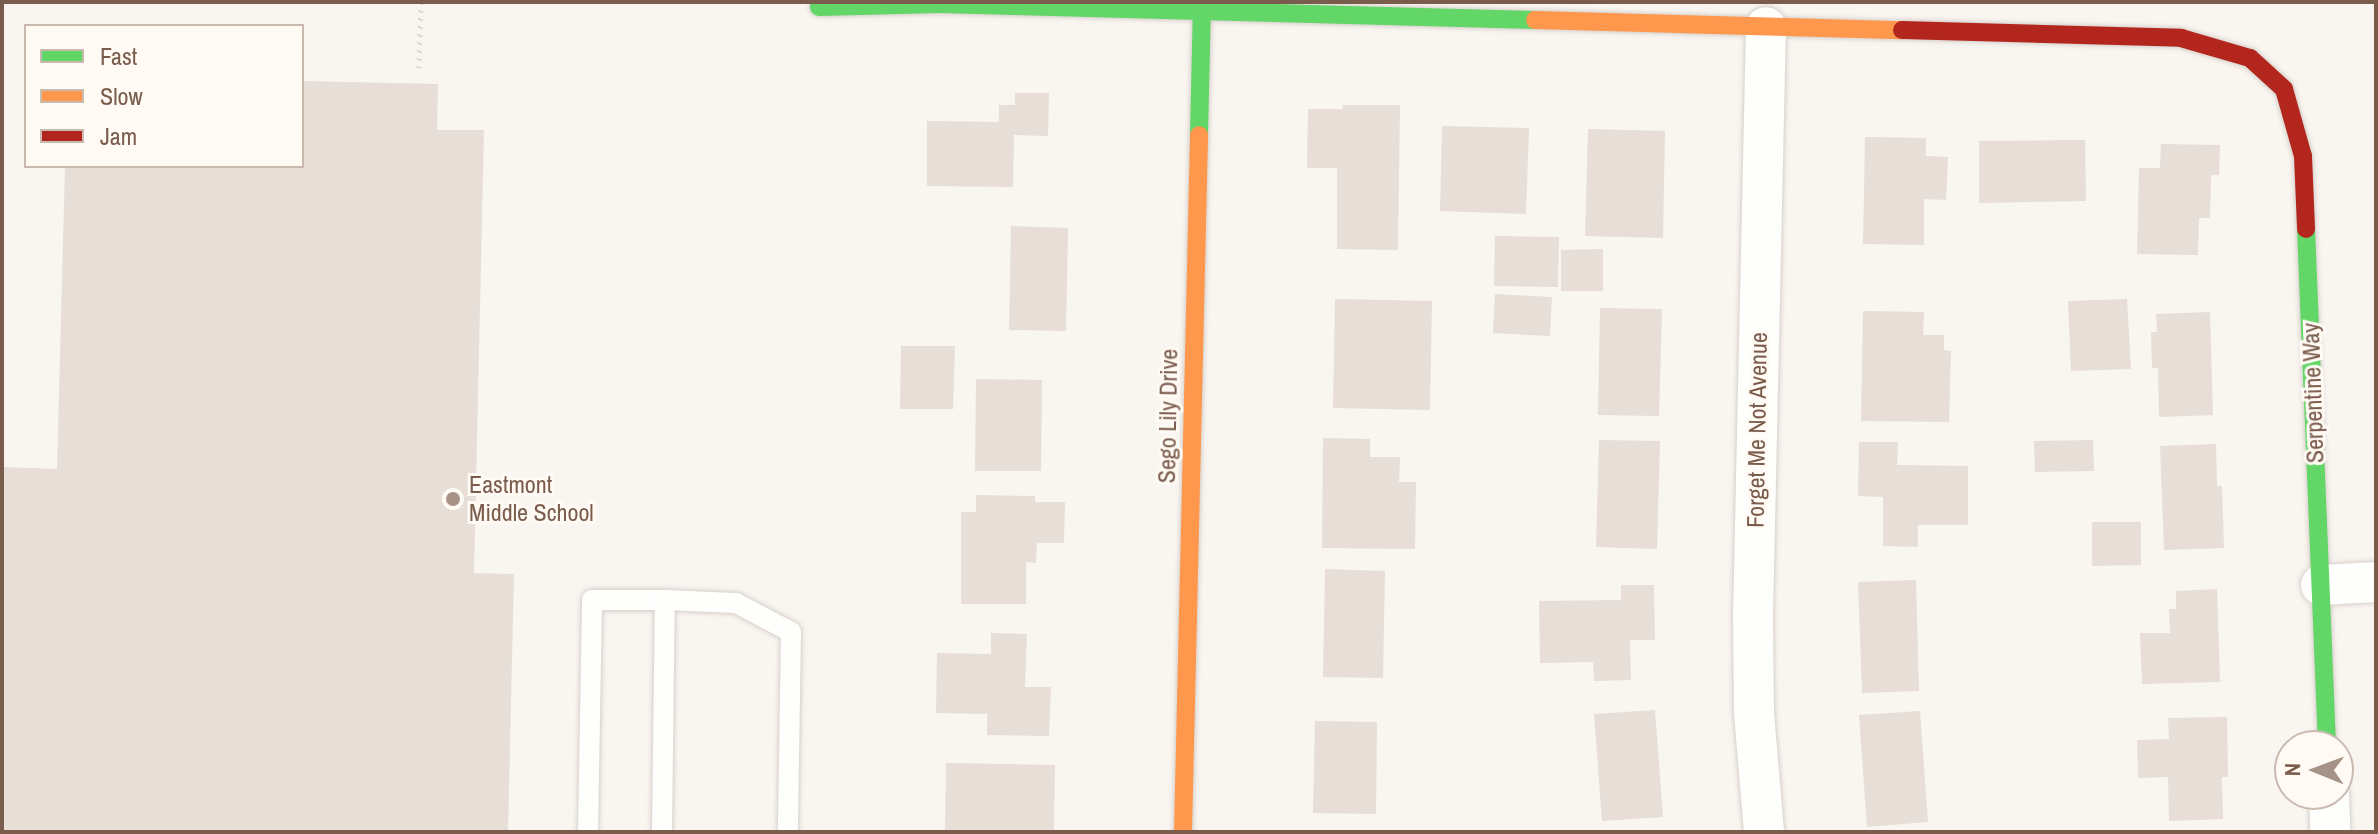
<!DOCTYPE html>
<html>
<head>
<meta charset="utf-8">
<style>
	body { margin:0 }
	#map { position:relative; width:2378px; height:834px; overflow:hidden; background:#f9f5f0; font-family:"Archivo Narrow",sans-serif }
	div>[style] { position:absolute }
	.building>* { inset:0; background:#e6ded7 }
	.path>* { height:5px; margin-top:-2.5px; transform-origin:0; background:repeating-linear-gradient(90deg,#dcd5d0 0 2px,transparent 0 8px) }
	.roads { filter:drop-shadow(0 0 2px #d7d1cb) drop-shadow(0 0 2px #d7d1cb) }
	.lane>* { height:20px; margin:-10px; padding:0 10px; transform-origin:10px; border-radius:10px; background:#fefefd }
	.street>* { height:40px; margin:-20px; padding:0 20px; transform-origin:20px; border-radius:20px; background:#fefefd }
	.fast>* { height:18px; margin:-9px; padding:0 9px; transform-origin:9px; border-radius:9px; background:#63d668 }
	.slow>* { height:18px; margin:-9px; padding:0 9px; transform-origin:9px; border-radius:9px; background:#ff974d }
	.jam>* { height:18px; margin:-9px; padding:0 9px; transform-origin:9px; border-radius:9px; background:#b3261e }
	.dots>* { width:22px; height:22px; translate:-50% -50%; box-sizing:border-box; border:4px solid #fffaf3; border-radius:50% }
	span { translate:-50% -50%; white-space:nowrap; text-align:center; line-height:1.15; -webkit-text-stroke:6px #fffaf3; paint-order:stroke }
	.street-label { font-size:24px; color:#7a5c4d }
	.poi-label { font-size:24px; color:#7a5c4d }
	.left { translate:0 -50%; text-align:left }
	.frame { position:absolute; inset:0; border:4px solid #7a5c4d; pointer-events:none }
	.legend { position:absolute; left:24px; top:24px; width:280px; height:144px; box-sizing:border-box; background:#fffaf3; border:2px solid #cabbb1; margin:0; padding:10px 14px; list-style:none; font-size:24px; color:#7a5c4d }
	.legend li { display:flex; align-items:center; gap:16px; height:40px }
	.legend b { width:40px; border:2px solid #cabbb1 }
	.north { position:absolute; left:2274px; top:730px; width:80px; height:80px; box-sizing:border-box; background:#fffaf3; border:2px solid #cabbb1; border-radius:50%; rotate:271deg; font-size:22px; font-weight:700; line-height:32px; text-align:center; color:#7a5c4d }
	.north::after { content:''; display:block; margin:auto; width:28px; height:36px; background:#a69286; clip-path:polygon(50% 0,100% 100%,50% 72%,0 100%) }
</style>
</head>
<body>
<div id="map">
	<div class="building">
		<i style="clip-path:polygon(302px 81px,438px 84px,437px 130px,484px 130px,474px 573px,514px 574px,508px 832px,2px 832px,2px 467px,57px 469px,65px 166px,302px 166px)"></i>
		<i style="clip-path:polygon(1015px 93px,1049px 93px,1048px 136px,1014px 135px,1013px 187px,927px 186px,927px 121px,999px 122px,999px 105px,1015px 105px)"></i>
		<i style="clip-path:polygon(1343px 105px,1400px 105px,1398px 250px,1337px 249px,1337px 168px,1307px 168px,1308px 109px,1343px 109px)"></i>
		<i style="clip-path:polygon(1442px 126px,1529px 128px,1526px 214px,1440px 211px)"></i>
		<i style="clip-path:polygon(1588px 129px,1665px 131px,1663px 238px,1585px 236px)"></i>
		<i style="clip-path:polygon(1865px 137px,1926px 138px,1926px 156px,1948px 157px,1946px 200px,1924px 199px,1924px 245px,1863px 244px)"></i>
		<i style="clip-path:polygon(2085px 140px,2086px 201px,1979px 203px,1979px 141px)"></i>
		<i style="clip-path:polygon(2161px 144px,2220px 145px,2219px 175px,2211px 175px,2210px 218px,2199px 218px,2198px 255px,2137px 254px,2139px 168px,2160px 168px)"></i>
		<i style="clip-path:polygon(1011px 226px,1068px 228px,1066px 331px,1009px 330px)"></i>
		<i style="clip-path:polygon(1495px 236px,1559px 237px,1558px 287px,1494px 286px)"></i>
		<i style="clip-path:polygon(1603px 249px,1603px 291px,1561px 291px,1561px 250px)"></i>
		<i style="clip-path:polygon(1495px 294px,1552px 297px,1550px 336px,1493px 333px)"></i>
		<i style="clip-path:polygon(1335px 299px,1432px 301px,1430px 410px,1333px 408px)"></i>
		<i style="clip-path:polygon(2127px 299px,2131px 369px,2071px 371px,2068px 301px)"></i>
		<i style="clip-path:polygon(1600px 308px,1662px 309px,1659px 416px,1598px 415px)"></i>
		<i style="clip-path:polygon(1863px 311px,1924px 312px,1923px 335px,1944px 335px,1944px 350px,1951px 351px,1949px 422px,1861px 421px)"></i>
		<i style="clip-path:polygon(2210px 312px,2213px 415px,2159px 417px,2158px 368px,2152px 368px,2151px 332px,2157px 332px,2156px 314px)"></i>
		<i style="clip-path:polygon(901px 346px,955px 346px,953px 409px,900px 409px)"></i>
		<i style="clip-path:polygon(976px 379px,1042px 380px,1041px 471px,975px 471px)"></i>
		<i style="clip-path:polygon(1323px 438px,1370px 439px,1370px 457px,1400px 457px,1399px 482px,1416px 482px,1415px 549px,1322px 548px)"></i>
		<i style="clip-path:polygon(1599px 440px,1660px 441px,1657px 549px,1596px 547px)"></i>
		<i style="clip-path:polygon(2093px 440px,2094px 471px,2035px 472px,2034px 441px)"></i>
		<i style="clip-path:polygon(1859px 442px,1898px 442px,1897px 465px,1968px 466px,1968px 525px,1918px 525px,1918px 547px,1883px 546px,1883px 497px,1858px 496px)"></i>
		<i style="clip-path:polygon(2216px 444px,2217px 486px,2222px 486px,2224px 548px,2164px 550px,2160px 446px)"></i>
		<i style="clip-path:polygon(976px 495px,1035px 496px,1035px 502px,1065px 502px,1064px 543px,1037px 543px,1036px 563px,1026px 562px,1026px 604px,961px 604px,961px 512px,976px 512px)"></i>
		<i style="clip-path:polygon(2092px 522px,2141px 522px,2141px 565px,2092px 566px)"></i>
		<i style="clip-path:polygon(1325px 569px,1385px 571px,1383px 678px,1323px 677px)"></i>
		<i style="clip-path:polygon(1916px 580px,1919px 691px,1862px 693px,1858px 582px)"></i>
		<i style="clip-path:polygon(1621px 585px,1654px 585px,1655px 640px,1630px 640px,1631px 680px,1594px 681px,1593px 662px,1540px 663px,1539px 601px,1621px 600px)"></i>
		<i style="clip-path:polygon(2217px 589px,2220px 682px,2142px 684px,2140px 633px,2170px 633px,2169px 609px,2176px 609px,2176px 591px)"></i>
		<i style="clip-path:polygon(991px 633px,1027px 634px,1025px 687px,1051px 687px,1049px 736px,987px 735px,987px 714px,936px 713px,937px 653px,991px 654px)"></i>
		<i style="clip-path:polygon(1655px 710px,1663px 817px,1602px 821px,1594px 714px)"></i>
		<i style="clip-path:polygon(1920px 711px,1928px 822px,1867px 827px,1859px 715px)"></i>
		<i style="clip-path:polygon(2227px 717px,2228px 777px,2222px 777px,2223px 819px,2169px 821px,2168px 777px,2138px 778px,2137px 740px,2169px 739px,2168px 718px)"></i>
		<i style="clip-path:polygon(1315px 721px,1377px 722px,1376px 814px,1313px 813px)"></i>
		<i style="clip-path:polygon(946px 763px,1055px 765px,1054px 832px,945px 830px)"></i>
	</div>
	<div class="path">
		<i style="left:419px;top:68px;width:66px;rotate:-88.3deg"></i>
	</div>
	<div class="roads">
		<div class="lane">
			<i style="left:588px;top:832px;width:232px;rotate:-89deg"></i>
			<i style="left:592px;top:600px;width:73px"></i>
			<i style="left:662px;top:832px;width:232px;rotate:-89.3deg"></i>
			<i style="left:665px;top:600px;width:71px;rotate:2.4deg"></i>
			<i style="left:736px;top:603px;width:62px;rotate:27.8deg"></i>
			<i style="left:791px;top:632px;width:200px;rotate:90.9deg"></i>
		</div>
		<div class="street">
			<i style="left:2321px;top:585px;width:55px;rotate:-3.1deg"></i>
			<i style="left:2329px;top:794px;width:38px;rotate:88deg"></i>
			<i style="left:1764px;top:832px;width:118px;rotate:-94.8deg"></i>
			<i style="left:1754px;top:714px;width:98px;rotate:-90.6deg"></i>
			<i style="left:1753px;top:616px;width:589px;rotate:-88.74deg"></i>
		</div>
		<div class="fast">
			<i style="left:819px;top:7px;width:121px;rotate:-1.4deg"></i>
			<i style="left:940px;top:4px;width:595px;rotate:1.54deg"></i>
			<i style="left:1199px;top:135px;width:133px;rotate:-88.7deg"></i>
			<i style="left:2306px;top:229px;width:517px;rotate:87.67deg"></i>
		</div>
		<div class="slow">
			<i style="left:1535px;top:20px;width:367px;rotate:1.6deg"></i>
			<i style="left:1183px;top:832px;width:697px;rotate:-88.68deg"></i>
		</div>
		<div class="jam">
			<i style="left:1902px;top:30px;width:279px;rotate:1.6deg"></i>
			<i style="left:2181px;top:38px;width:72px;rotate:16.2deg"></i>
			<i style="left:2250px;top:58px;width:46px;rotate:42.4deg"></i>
			<i style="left:2284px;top:89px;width:70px;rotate:74.2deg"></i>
			<i style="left:2303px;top:156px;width:73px;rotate:87.6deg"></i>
		</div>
	</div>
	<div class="dots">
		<i style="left:453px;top:499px;background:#a69286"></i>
	</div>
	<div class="street-label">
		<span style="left:2313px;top:393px;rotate:-92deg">Serpentine Way</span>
		<span style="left:1168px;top:416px;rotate:-89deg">Sego Lily Drive</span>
		<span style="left:1757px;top:430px;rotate:-89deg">Forget Me Not Avenue</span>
	</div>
	<div class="poi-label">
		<span class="left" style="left:469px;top:499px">Eastmont<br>Middle School</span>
	</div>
	<div class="frame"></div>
	<ul class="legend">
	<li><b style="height:10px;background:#63d668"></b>Fast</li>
	<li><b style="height:10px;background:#ff974d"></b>Slow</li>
	<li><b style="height:10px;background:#b3261e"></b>Jam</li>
	</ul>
	<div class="north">N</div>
</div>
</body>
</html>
